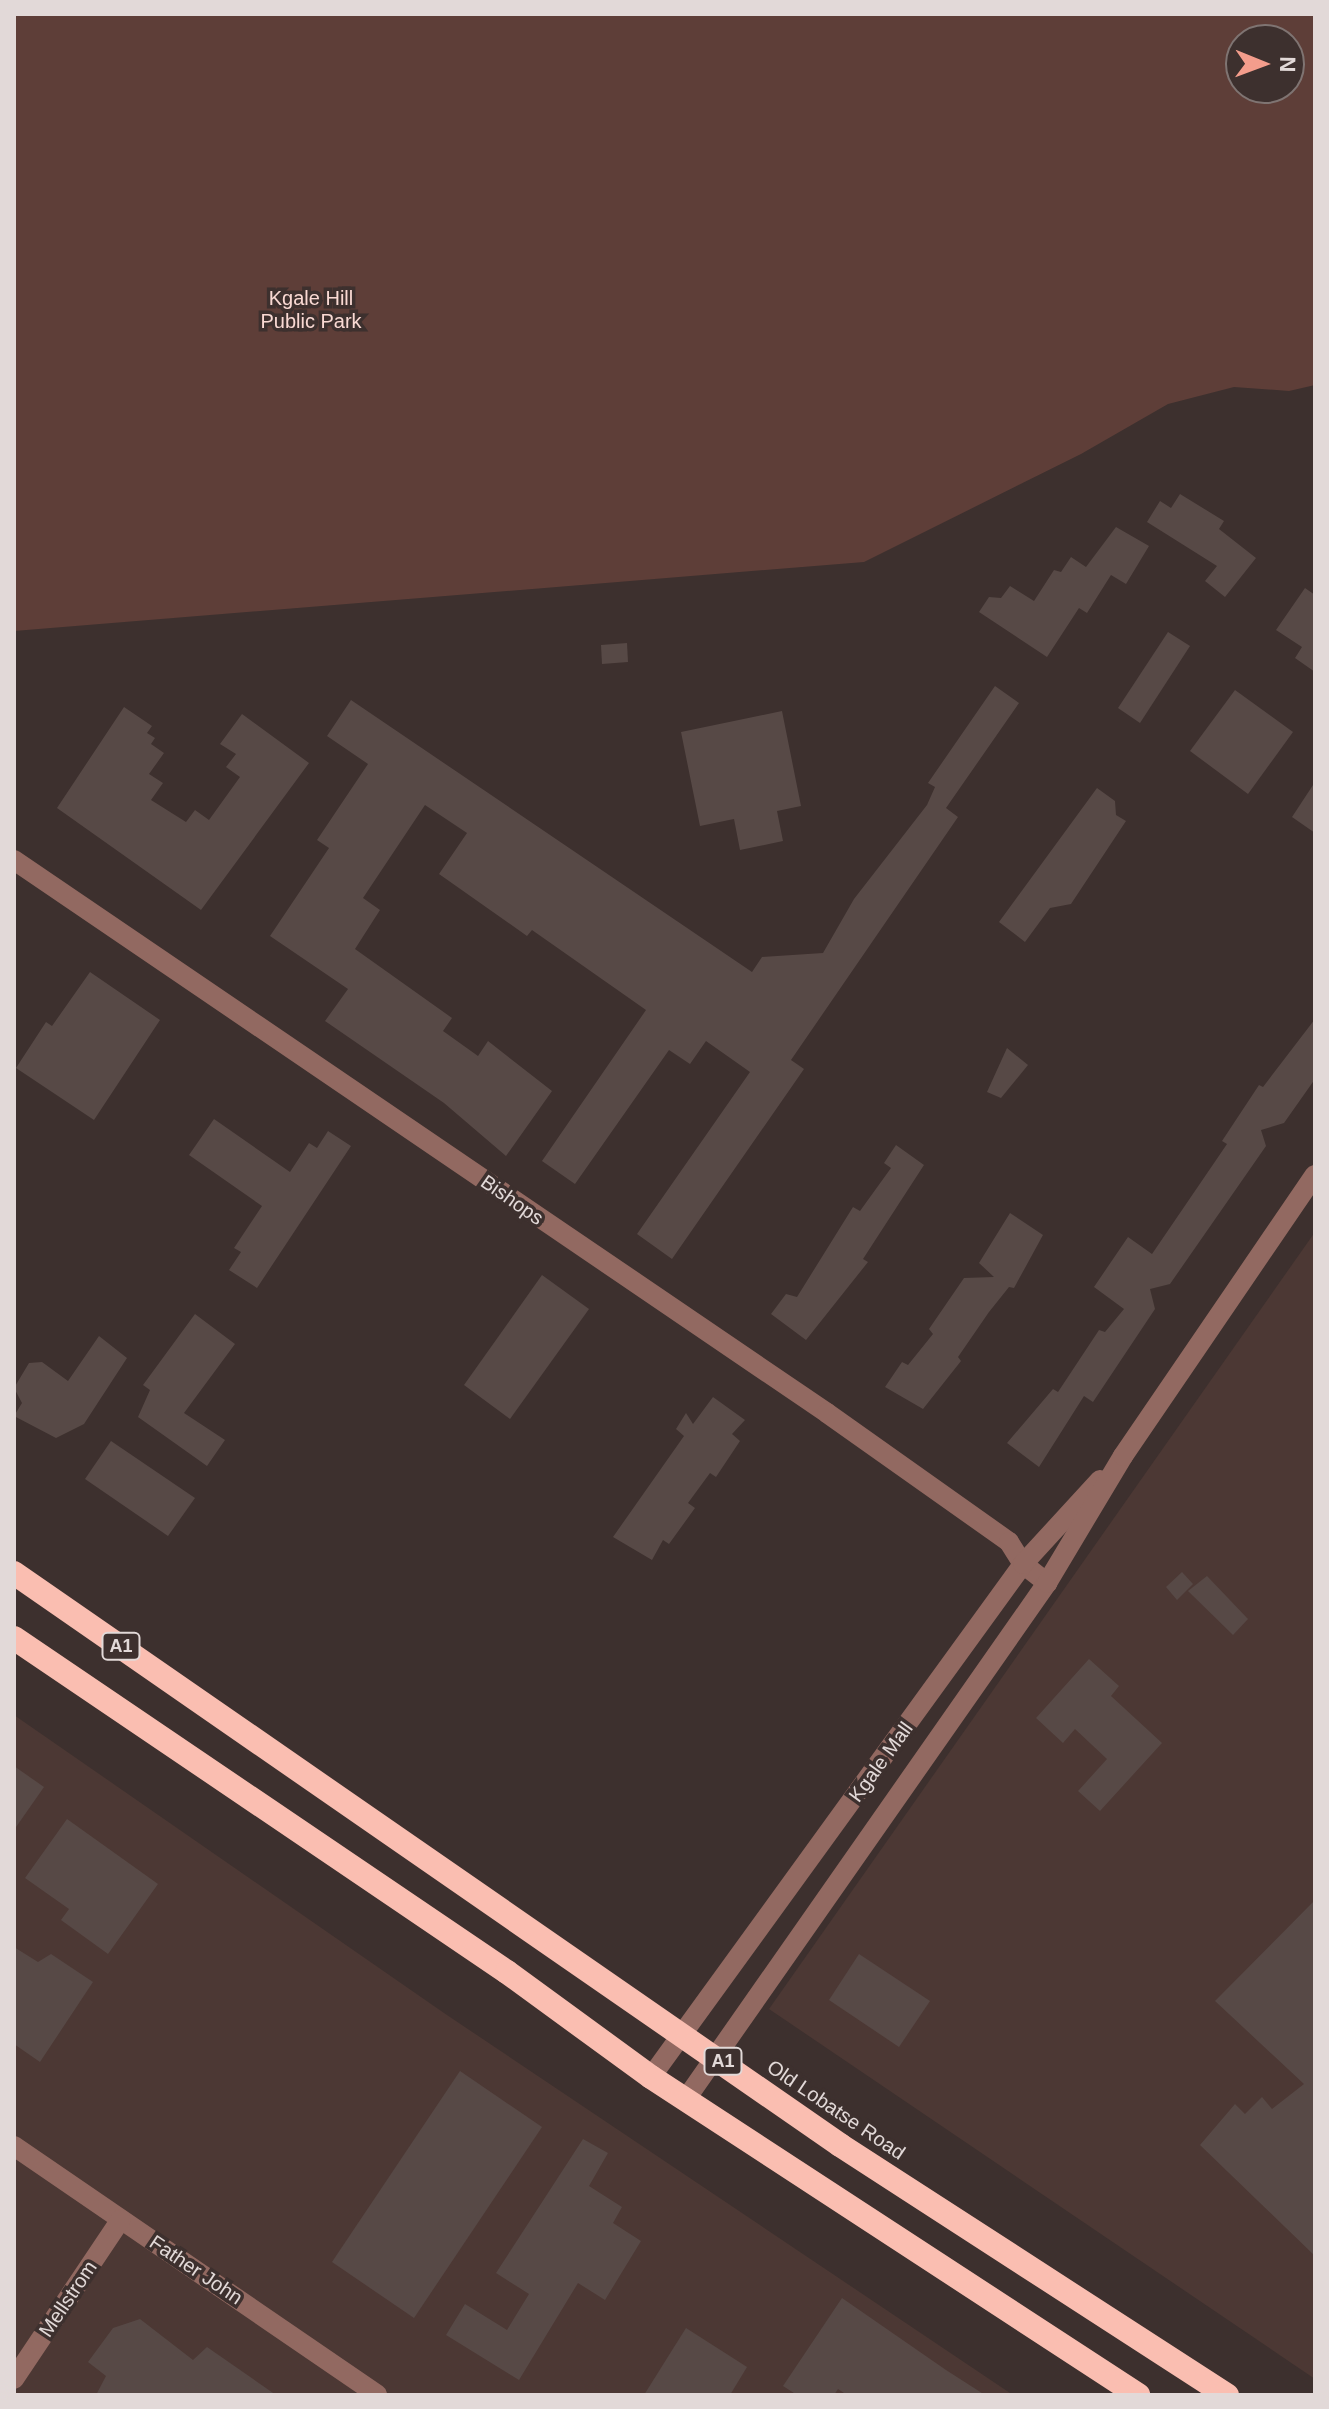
<!DOCTYPE html>
<html>
<head>
<meta charset="utf-8">
<style>
	body { margin:0 }
	#map { position:relative; width:1329px; height:2409px; overflow:hidden; background:#3d302e; font-family:Helvetica,sans-serif }
	div>[style] { position:absolute }
	.built>* { inset:0; background:#4c3834 }
	.green>* { inset:0; background:#5e3e38 }
	.building>* { inset:0; background:#574946 }
	.minor>* { height:20px; margin:-10px; padding:0 10px; transform-origin:10px; border-radius:10px; background:#926961 }
	.highway>* { height:24px; margin:-12px; padding:0 12px; transform-origin:12px; border-radius:12px; background:#fabeb1 }
	span { translate:-50% -50%; white-space:nowrap; text-align:center; line-height:1.15; -webkit-text-stroke:7px #3d302e; paint-order:stroke }
	.shield-label span { padding:2px 6px; background:#3d302e; border:2px solid; border-radius:6px; -webkit-text-stroke-width:0 }
	.shield-label { font-size:18px; color:#e2d9d8; font-weight:700 }
	.park-label { font-size:20px; color:#f9d9d3 }
	.street-label { font-size:20px; color:#e2d9d8 }
	.frame { position:absolute; inset:0; border:16px solid #e2d9d8; pointer-events:none }
	.north { position:absolute; left:1225px; top:24px; width:80px; height:80px; box-sizing:border-box; background:#3d302e; border:2px solid #7f7472; border-radius:50%; rotate:91deg; font-size:22px; font-weight:700; line-height:32px; text-align:center; color:#e2d9d8 }
	.north::after { content:''; display:block; margin:auto; width:28px; height:36px; background:#f49d8c; clip-path:polygon(50% 0,100% 100%,50% 72%,0 100%) }
</style>
</head>
<body>
<div id="map">
	<div class="built">
		<i style="clip-path:polygon(1315px 1232px,1315px 2379px,769px 2009px)"></i>
		<i style="clip-path:polygon(14px 1715px,444px 2013px,1013px 2395px,14px 2395px)"></i>
	</div>
	<div class="green">
		<i style="clip-path:polygon(evenodd,14px 14px,1315px 14px,1315px 385px,1289px 391px,1234px 387px,1168px 404px,1081px 454px,864px 562px,14px 631px,14px 14px,1241px 40px,1289px 40px,1289px 88px,1241px 88px,1241px 40px)"></i>
	</div>
	<div class="building">
		<i style="clip-path:polygon(1180px 494px,1224px 521px,1219px 529px,1256px 558px,1225px 597px,1205px 581px,1217px 566px,1147px 522px,1160px 501px,1171px 508px)"></i>
		<i style="clip-path:polygon(1116px 527px,1149px 546px,1126px 584px,1111px 575px,1087px 613px,1079px 608px,1047px 657px,979px 612px,989px 597px,1001px 598px,1010px 586px,1034px 601px,1054px 570px,1061px 572px,1071px 557px,1086px 567px)"></i>
		<i style="clip-path:polygon(1305px 588px,1315px 595px,1315px 672px,1295px 658px,1302px 647px,1276px 630px)"></i>
		<i style="clip-path:polygon(1168px 632px,1190px 646px,1140px 723px,1118px 708px)"></i>
		<i style="clip-path:polygon(627px 643px,628px 662px,602px 664px,601px 645px)"></i>
		<i style="clip-path:polygon(995px 686px,1019px 703px,946px 808px,958px 817px,791px 1060px,804px 1069px,672px 1259px,637px 1234px,750px 1072px,706px 1041px,690px 1064px,669px 1050px,575px 1184px,542px 1161px,646px 1010px,532px 930px,527px 936px,439px 874px,467px 833px,425px 805px,363px 898px,380px 910px,355px 949px,452px 1018px,443px 1031px,478px 1056px,488px 1041px,552px 1091px,506px 1156px,444px 1103px,325px 1021px,348px 989px,270px 936px,329px 848px,317px 840px,368px 764px,327px 736px,351px 700px,752px 972px,762px 957px,823px 953px,854px 899px,927px 805px,935px 787px,928px 783px)"></i>
		<i style="clip-path:polygon(1235px 690px,1293px 732px,1248px 794px,1190px 751px)"></i>
		<i style="clip-path:polygon(124px 707px,152px 726px,147px 733px,155px 738px,151px 744px,164px 753px,149px 774px,163px 783px,151px 800px,186px 822px,195px 810px,209px 820px,240px 777px,226px 767px,236px 754px,220px 744px,242px 714px,309px 763px,201px 910px,57px 808px)"></i>
		<i style="clip-path:polygon(782px 711px,801px 806px,777px 811px,783px 841px,740px 850px,734px 819px,700px 826px,681px 732px)"></i>
		<i style="clip-path:polygon(1315px 782px,1315px 833px,1292px 817px)"></i>
		<i style="clip-path:polygon(1097px 788px,1115px 801px,1116px 815px,1126px 821px,1071px 904px,1050px 908px,1025px 942px,999px 922px)"></i>
		<i style="clip-path:polygon(90px 972px,160px 1020px,94px 1120px,16px 1068px,46px 1022px,52px 1026px)"></i>
		<i style="clip-path:polygon(1315px 1019px,1315px 1079px,1284px 1123px,1261px 1130px,1266px 1146px,1170px 1284px,1150px 1289px,1155px 1309px,1093px 1402px,1084px 1396px,1039px 1467px,1007px 1443px,1053px 1389px,1058px 1392px,1099px 1330px,1105px 1332px,1124px 1309px,1094px 1287px,1128px 1237px,1152px 1254px,1227px 1144px,1222px 1141px,1259px 1085px,1263px 1087px)"></i>
		<i style="clip-path:polygon(1007px 1048px,1028px 1065px,1001px 1098px,987px 1092px)"></i>
		<i style="clip-path:polygon(214px 1119px,290px 1172px,309px 1143px,317px 1148px,328px 1131px,351px 1146px,257px 1288px,229px 1270px,241px 1252px,234px 1248px,262px 1206px,189px 1155px)"></i>
		<i style="clip-path:polygon(896px 1145px,924px 1165px,863px 1259px,868px 1262px,806px 1340px,771px 1314px,786px 1294px,797px 1297px,853px 1207px,860px 1211px,891px 1168px,884px 1163px)"></i>
		<i style="clip-path:polygon(1010px 1213px,1043px 1235px,1014px 1288px,1009px 1287px,989px 1312px,958px 1357px,961px 1361px,923px 1409px,885px 1387px,902px 1362px,908px 1365px,933px 1334px,929px 1329px,964px 1278px,994px 1277px,979px 1263px)"></i>
		<i style="clip-path:polygon(542px 1275px,589px 1309px,510px 1419px,464px 1385px)"></i>
		<i style="clip-path:polygon(195px 1314px,235px 1344px,184px 1413px,225px 1440px,207px 1466px,138px 1417px,150px 1390px,143px 1385px)"></i>
		<i style="clip-path:polygon(99px 1336px,127px 1358px,84px 1424px,56px 1438px,14px 1416px,22px 1403px,14px 1388px,29px 1363px,42px 1362px,68px 1381px)"></i>
		<i style="clip-path:polygon(713px 1397px,745px 1420px,732px 1434px,740px 1441px,716px 1477px,710px 1473px,688px 1503px,695px 1508px,669px 1544px,663px 1540px,652px 1560px,613px 1537px,684px 1436px,676px 1429px,686px 1413px,693px 1424px)"></i>
		<i style="clip-path:polygon(111px 1441px,195px 1498px,168px 1536px,85px 1479px)"></i>
		<i style="clip-path:polygon(1182px 1572px,1193px 1584px,1177px 1600px,1166px 1587px)"></i>
		<i style="clip-path:polygon(1207px 1576px,1248px 1619px,1233px 1635px,1188px 1591px)"></i>
		<i style="clip-path:polygon(1089px 1659px,1119px 1686px,1111px 1696px,1162px 1743px,1100px 1811px,1078px 1791px,1107px 1759px,1075px 1729px,1063px 1743px,1036px 1718px)"></i>
		<i style="clip-path:polygon(14px 1766px,44px 1787px,14px 1830px)"></i>
		<i style="clip-path:polygon(67px 1819px,158px 1884px,108px 1954px,61px 1920px,69px 1909px,25px 1878px)"></i>
		<i style="clip-path:polygon(1315px 1900px,1315px 2256px,1200px 2145px,1235px 2104px,1245px 2114px,1262px 2097px,1272px 2109px,1304px 2084px,1215px 2001px)"></i>
		<i style="clip-path:polygon(14px 1947px,38px 1962px,51px 1954px,93px 1982px,40px 2062px,14px 2044px)"></i>
		<i style="clip-path:polygon(859px 1954px,930px 2001px,899px 2047px,829px 2000px)"></i>
		<i style="clip-path:polygon(460px 2071px,542px 2127px,414px 2318px,332px 2262px)"></i>
		<i style="clip-path:polygon(583px 2139px,608px 2153px,589px 2186px,622px 2207px,613px 2223px,641px 2241px,605px 2300px,578px 2283px,519px 2380px,446px 2335px,465px 2304px,507px 2330px,529px 2294px,496px 2273px)"></i>
		<i style="clip-path:polygon(842px 2298px,946px 2370px,985px 2395px,847px 2395px,838px 2389px,834px 2395px,797px 2395px,783px 2386px)"></i>
		<i style="clip-path:polygon(140px 2319px,193px 2360px,207px 2347px,276px 2395px,96px 2395px,106px 2376px,88px 2362px,113px 2328px)"></i>
		<i style="clip-path:polygon(686px 2328px,747px 2367px,730px 2395px,644px 2395px)"></i>
	</div>
	<div class="minor">
		<i style="left:14px;top:860px;width:983px;rotate:34.22deg"></i>
		<i style="left:827px;top:1413px;width:223px;rotate:35.3deg"></i>
		<i style="left:1009px;top:1542px;width:26px;rotate:58deg"></i>
		<i style="left:1023px;top:1564px;width:31px;rotate:38deg"></i>
		<i style="left:651px;top:2077px;width:634px;rotate:-54.05deg"></i>
		<i style="left:1023px;top:1564px;width:114px;rotate:-47.5deg"></i>
		<i style="left:686px;top:2099px;width:630px;rotate:-55.02deg"></i>
		<i style="left:1047px;top:1583px;width:148px;rotate:-59.1deg"></i>
		<i style="left:1123px;top:1456px;width:340px;rotate:-55.7deg"></i>
		<i style="left:14px;top:2146px;width:440px;rotate:34.4deg"></i>
		<i style="left:14px;top:2379px;width:192px;rotate:-56.2deg"></i>
	</div>
	<div class="highway">
		<i style="left:14px;top:1573px;width:1005px;rotate:34.7deg"></i>
		<i style="left:840px;top:2145px;width:461px;rotate:32.9deg"></i>
		<i style="left:14px;top:1638px;width:595px;rotate:34.12deg"></i>
		<i style="left:507px;top:1972px;width:178px;rotate:36.1deg"></i>
		<i style="left:651px;top:2077px;width:582px;rotate:33.14deg"></i>
	</div>
	<div class="shield-label">
		<span style="left:121px;top:1646px">A1</span>
		<span style="left:723px;top:2061px">A1</span>
	</div>
	<div class="park-label">
		<span style="left:311px;top:310px">Kgale Hill<br>Public Park</span>
	</div>
	<div class="street-label">
		<span style="left:512px;top:1200px;rotate:35deg">Bishops</span>
		<span style="left:881px;top:1762px;rotate:-54deg">Kgale Mall</span>
		<span style="left:836px;top:2110px;rotate:34deg">Old Lobatse Road</span>
		<span style="left:196px;top:2270px;rotate:34deg">Father John</span>
		<span style="left:68px;top:2299px;rotate:-56deg">Mellstrom</span>
	</div>
	<div class="frame"></div>
	<div class="north">N</div>
</div>
</body>
</html>
